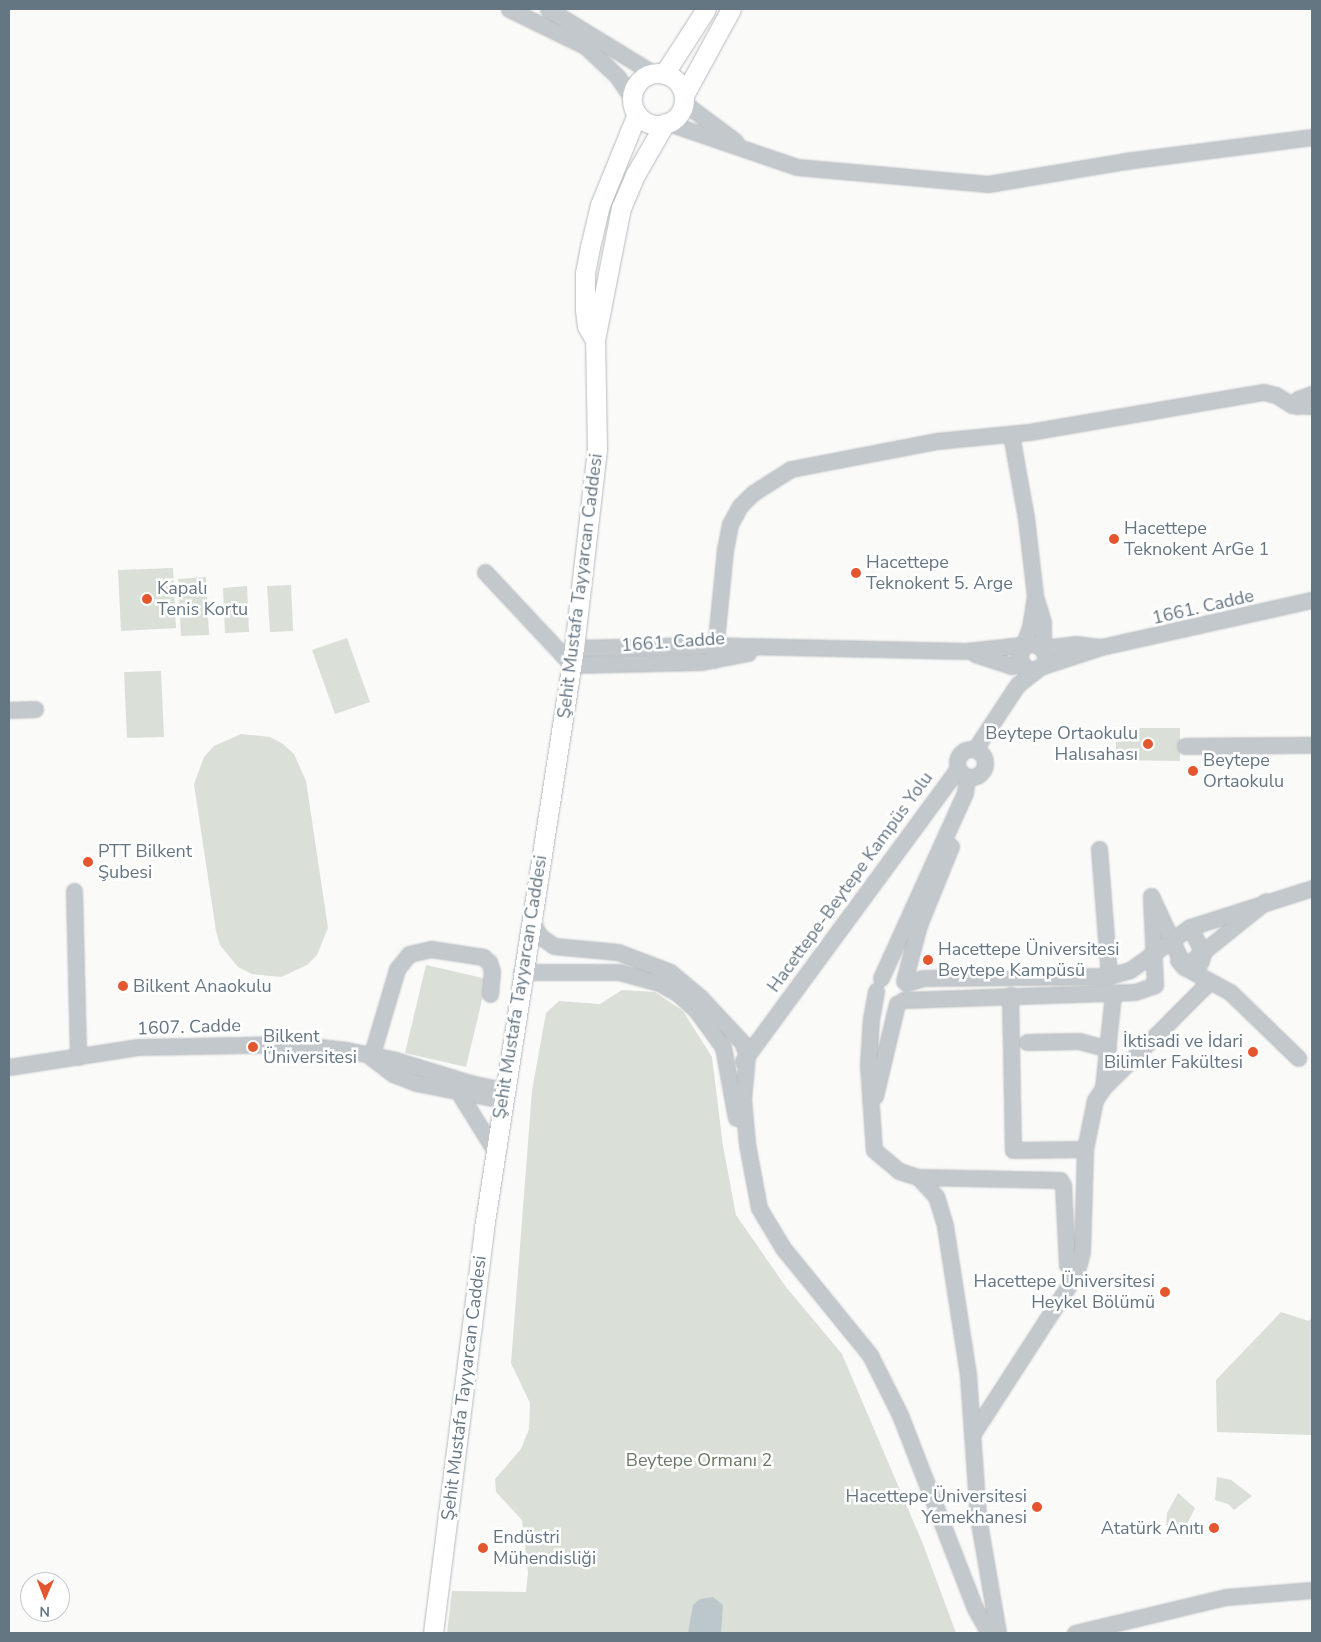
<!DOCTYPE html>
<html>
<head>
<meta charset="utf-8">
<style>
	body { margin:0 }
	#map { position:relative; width:1321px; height:1642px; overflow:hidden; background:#fafaf8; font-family:"Nunito Sans",sans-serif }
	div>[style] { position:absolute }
	.green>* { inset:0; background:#dadfd7 }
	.water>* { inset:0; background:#bbc7cb }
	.roads { filter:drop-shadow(0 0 1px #b5babe) drop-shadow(0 0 1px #b5babe) }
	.minor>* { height:15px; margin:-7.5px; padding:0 7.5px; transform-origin:7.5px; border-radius:7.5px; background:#c3c8cc }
	.minor>.ring { margin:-7.5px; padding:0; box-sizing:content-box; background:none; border:15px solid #c3c8cc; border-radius:50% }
	.major>* { height:19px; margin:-9.5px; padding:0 9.5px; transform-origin:9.5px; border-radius:9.5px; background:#fff }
	.major>.ring { margin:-9.5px; padding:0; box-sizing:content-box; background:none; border:19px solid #fff; border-radius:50% }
	.dots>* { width:14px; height:14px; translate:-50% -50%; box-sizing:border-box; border:2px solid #fff; border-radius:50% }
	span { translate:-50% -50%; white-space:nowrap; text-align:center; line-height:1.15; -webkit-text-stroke:5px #fff; paint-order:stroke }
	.poi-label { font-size:18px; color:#657683 }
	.left { translate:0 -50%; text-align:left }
	.right { translate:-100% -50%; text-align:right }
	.street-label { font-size:18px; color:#657683 }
	.park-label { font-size:18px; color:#687a64 }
	.frame { position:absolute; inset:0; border:10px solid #657683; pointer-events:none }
	.north { position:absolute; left:20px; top:1572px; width:50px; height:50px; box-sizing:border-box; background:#fff; border:1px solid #c1c8cd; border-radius:50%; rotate:181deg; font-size:14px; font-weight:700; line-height:20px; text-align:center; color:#657683 }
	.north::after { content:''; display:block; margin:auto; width:18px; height:22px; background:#e4572e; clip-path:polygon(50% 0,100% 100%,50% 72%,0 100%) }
</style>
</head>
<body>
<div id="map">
	<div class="green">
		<i style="clip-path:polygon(173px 568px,176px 628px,121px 631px,118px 570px)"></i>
		<i style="clip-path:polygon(206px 577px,209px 635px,181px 636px,178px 579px)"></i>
		<i style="clip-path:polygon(291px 585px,293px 631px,270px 632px,267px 586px)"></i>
		<i style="clip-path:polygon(247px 586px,249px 632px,225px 633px,223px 588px)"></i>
		<i style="clip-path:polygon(347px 638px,370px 702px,335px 714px,312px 650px)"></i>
		<i style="clip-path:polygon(161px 671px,164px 737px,127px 738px,124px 672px)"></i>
		<i style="clip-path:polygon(1116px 728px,1180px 728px,1180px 761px,1116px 760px)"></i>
		<i style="clip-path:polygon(241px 734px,270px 737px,283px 744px,294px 754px,306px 781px,328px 928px,317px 955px,307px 965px,281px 977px,252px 974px,238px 967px,220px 945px,216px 931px,194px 784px,204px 757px,214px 746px)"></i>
		<i style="clip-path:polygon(426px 965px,487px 979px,466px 1067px,405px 1053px)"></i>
		<i style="clip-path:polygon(622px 990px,655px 992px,683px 1011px,712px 1057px,723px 1146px,736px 1215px,786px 1287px,842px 1354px,923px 1544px,956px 1633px,447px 1633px,452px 1591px,526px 1592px,528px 1573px,522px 1520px,496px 1492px,495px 1479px,521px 1449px,529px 1429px,530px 1403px,511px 1363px,532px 1091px,546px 1013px,559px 1001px,600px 1004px)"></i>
		<i style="clip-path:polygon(1281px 1312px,1309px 1321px,1312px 1317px,1312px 1435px,1217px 1432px,1216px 1380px)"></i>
		<i style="clip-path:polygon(1217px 1477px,1231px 1480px,1252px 1496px,1234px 1510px,1228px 1504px,1215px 1500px)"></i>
		<i style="clip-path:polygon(1178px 1493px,1195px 1508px,1185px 1528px,1166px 1525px,1167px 1513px)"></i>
	</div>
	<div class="water">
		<i style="clip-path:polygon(713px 1597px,723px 1605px,721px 1633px,688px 1633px,693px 1605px,700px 1599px)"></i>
	</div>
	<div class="roads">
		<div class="minor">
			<i style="left:509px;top:9px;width:85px;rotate:26deg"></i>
			<i style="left:585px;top:46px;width:44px;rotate:43.2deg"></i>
			<i style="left:617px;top:76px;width:27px;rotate:56deg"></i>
			<i style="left:548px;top:9px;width:123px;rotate:31.4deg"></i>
			<i style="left:684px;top:103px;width:64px;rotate:36.7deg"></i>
			<i style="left:668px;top:123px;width:136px;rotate:18.8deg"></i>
			<i style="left:797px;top:167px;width:192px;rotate:5.1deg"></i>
			<i style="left:988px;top:184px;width:139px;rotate:-9.5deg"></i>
			<i style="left:1125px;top:161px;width:189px;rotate:-7.3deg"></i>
			<i style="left:1297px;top:406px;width:7px;rotate:-82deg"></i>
			<i style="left:1298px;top:399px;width:15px;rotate:-20deg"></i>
			<i style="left:1011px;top:434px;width:85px;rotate:79.9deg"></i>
			<i style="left:1026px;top:518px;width:79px;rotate:83.4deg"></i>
			<i style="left:1035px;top:596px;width:27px;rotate:73deg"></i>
			<i style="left:1043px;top:622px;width:26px;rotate:90deg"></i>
			<i style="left:485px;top:572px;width:127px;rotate:46.9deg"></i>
			<i style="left:572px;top:665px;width:129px;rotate:-1.3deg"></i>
			<i style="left:701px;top:662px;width:48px;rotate:-10.8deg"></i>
			<i style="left:1035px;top:596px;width:31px;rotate:99deg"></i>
			<i style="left:1030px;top:627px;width:32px;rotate:110deg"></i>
			<i style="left:1019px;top:657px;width:11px;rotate:63deg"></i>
			<i style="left:1024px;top:667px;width:8px;rotate:23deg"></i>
			<i style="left:1031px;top:670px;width:74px;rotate:-18.2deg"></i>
			<i style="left:1101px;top:647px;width:216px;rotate:-12.6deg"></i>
			<i style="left:574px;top:648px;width:126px;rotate:-1.4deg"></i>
			<i style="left:700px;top:645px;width:266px;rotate:1.3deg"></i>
			<i style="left:966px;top:651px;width:66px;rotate:-6.1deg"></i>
			<i style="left:1032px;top:644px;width:8px;rotate:14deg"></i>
			<i style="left:1040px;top:646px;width:12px;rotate:59deg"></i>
			<i style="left:1046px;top:656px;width:8px;rotate:104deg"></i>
			<i style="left:1044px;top:664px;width:33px;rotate:142deg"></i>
			<i style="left:1018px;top:684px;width:78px;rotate:123.5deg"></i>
			<i style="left:1043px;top:648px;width:32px;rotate:-7deg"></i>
			<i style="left:1075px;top:644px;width:23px;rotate:7deg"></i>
			<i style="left:975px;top:654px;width:38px;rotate:18deg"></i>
			<i style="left:1011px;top:666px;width:10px;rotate:-11deg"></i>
			<i style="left:714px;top:660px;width:111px;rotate:-84.3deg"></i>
			<i style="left:725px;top:550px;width:26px;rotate:-79deg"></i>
			<i style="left:730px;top:524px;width:21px;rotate:-61deg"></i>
			<i style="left:740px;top:506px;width:18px;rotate:-45deg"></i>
			<i style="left:753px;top:493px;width:45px;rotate:-32.3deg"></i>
			<i style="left:791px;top:469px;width:149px;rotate:-10.9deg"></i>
			<i style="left:937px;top:441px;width:92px;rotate:-5.6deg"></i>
			<i style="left:1029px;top:432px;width:238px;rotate:-9.7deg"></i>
			<i style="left:1264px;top:392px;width:12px;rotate:14deg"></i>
			<i style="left:1276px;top:395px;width:19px;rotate:32deg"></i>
			<i style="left:1292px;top:405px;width:20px;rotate:3deg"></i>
			<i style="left:9px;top:710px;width:26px;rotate:-2deg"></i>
			<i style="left:1185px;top:746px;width:127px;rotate:-0.5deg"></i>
			<i class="ring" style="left:957px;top:749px;width:13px;height:13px"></i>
			<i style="left:1099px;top:849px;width:127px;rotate:85.5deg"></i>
			<i style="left:74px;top:891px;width:166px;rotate:88.6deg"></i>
			<i style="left:530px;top:919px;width:20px;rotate:60deg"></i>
			<i style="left:540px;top:936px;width:17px;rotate:36deg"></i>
			<i style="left:554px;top:946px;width:64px;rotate:5.4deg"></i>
			<i style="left:618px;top:952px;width:56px;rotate:21deg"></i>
			<i style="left:670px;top:972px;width:39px;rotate:40deg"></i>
			<i style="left:700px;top:997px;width:62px;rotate:47deg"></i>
			<i style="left:742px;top:1042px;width:14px;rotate:69deg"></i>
			<i style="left:747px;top:1055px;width:44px;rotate:95.2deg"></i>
			<i style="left:743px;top:1099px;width:45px;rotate:84.9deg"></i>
			<i style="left:747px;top:1144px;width:65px;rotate:79.4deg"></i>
			<i style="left:759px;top:1208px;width:47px;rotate:59deg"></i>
			<i style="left:783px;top:1248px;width:138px;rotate:50.9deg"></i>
			<i style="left:870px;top:1355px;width:67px;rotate:63.4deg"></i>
			<i style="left:900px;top:1415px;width:207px;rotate:68.8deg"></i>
			<i style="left:975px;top:1608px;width:29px;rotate:61deg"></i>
			<i style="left:1190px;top:927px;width:30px;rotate:64deg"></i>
			<i style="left:1203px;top:954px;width:9px;rotate:108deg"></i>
			<i style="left:1178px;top:960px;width:9px;rotate:49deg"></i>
			<i style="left:1184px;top:967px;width:52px;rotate:28.5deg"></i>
			<i style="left:1230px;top:992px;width:95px;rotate:44.1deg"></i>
			<i style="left:521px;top:972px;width:98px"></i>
			<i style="left:619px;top:972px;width:41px;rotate:15.4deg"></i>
			<i style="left:659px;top:983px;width:21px;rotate:29deg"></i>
			<i style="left:677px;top:993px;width:25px;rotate:42deg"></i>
			<i style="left:696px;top:1010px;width:46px;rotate:53.9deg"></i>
			<i style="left:723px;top:1047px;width:72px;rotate:79.6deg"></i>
			<i style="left:881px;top:978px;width:203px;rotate:-65.6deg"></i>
			<i style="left:965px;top:793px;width:16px;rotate:-83deg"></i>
			<i style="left:904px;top:981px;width:58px;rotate:-75deg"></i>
			<i style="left:919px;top:925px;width:85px;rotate:-67.9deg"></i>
			<i style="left:906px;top:983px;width:18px;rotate:-16deg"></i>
			<i style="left:923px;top:978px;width:186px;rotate:-0.6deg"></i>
			<i style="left:1109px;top:976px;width:22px;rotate:-16deg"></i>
			<i style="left:1130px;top:970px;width:74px;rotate:-35.6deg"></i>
			<i style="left:1190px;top:927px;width:128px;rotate:-17.7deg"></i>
			<i style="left:876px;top:991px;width:27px;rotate:100deg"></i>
			<i style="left:871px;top:1018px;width:47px;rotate:93.7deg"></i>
			<i style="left:868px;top:1065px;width:85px;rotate:86deg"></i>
			<i style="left:874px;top:1150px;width:33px;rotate:40deg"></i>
			<i style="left:899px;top:1171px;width:20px;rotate:18deg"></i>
			<i style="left:918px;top:1177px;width:26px;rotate:47deg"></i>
			<i style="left:936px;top:1196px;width:31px;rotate:73deg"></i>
			<i style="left:945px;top:1226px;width:151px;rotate:81.2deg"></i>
			<i style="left:968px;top:1375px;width:142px;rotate:86deg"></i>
			<i style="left:978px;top:1517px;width:118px;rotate:80.2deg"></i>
			<i style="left:1010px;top:995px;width:155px;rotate:88.9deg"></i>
			<i style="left:1013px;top:1150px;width:72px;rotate:-0.8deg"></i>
			<i style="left:903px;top:1000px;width:232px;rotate:-2deg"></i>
			<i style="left:1135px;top:992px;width:21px;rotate:-19deg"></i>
			<i style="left:1155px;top:985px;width:89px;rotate:-92.6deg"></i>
			<i style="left:1151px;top:896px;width:78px;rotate:65.1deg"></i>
			<i style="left:1184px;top:967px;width:105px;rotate:-38.8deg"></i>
			<i style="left:1027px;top:1042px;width:52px;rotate:-1.1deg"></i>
			<i style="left:1079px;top:1041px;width:30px;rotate:15deg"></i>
			<i style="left:371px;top:1057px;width:92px;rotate:-73.5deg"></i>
			<i style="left:397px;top:969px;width:19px;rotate:-51deg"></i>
			<i style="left:409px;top:954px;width:23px;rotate:-13deg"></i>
			<i style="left:431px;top:949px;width:53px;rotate:8.7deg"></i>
			<i style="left:483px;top:957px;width:8px;rotate:40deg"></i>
			<i style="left:489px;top:962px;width:9px;rotate:72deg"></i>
			<i style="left:492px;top:971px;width:23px;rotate:95deg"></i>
			<i style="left:372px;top:1058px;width:26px;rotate:37deg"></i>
			<i style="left:393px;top:1074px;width:25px;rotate:21deg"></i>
			<i style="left:416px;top:1083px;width:89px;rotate:11.1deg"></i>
			<i style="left:743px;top:1061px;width:363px;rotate:-53.7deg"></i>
			<i style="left:9px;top:1067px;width:131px;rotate:-8.8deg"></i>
			<i style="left:138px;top:1047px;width:155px;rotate:-1.1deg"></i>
			<i style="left:293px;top:1044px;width:53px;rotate:6.5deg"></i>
			<i style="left:346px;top:1050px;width:50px;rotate:11.5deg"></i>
			<i style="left:395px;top:1060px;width:78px;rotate:17deg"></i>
			<i style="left:470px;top:1083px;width:35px;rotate:12deg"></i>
			<i style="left:1103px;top:1088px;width:94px;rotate:-83.9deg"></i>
			<i style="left:459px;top:1093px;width:68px;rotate:58.2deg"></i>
			<i style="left:875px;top:1096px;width:95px;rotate:-76.6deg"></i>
			<i style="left:918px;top:1177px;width:142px;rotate:1.2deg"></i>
			<i style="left:1060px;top:1180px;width:6px;rotate:59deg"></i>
			<i style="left:1063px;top:1185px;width:80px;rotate:87.1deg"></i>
			<i style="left:1067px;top:1265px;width:13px;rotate:45deg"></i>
			<i style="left:972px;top:1435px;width:192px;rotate:-57.1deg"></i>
			<i style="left:1076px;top:1274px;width:24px;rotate:-75deg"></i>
			<i style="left:1082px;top:1251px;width:102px;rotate:-88.3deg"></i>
			<i style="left:1085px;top:1149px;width:50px;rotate:-78.5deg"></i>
			<i style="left:1095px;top:1100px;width:14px;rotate:-56deg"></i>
			<i style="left:1103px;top:1088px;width:150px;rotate:-45deg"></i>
			<i style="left:1075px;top:1633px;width:155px;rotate:-13.4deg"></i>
			<i style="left:1226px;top:1597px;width:86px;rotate:-4.7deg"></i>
		</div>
		<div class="major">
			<i class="ring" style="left:632px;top:73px;width:33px;height:33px"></i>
			<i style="left:664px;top:74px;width:77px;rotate:-57.1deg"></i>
			<i style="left:684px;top:95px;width:98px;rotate:-61.3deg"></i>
			<i style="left:595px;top:340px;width:16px;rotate:-120deg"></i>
			<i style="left:587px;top:326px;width:16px;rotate:-97deg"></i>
			<i style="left:585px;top:310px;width:37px;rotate:-90deg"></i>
			<i style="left:585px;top:273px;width:26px;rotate:-79deg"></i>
			<i style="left:590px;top:247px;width:43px;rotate:-76.6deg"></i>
			<i style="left:600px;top:205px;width:98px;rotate:-67.9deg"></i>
			<i style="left:433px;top:1633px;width:408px;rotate:-82.8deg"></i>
			<i style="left:484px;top:1228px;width:587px;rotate:-81.18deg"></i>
			<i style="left:574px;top:648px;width:199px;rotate:-83.4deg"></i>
			<i style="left:597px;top:450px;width:110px;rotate:-91deg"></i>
			<i style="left:595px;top:340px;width:135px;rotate:-78.9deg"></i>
			<i style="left:621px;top:208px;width:36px;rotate:-67deg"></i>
			<i style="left:635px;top:175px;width:60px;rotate:-60deg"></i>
		</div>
	</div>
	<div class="dots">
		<i style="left:1114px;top:539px;background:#e4572e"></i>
		<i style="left:856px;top:573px;background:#e4572e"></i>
		<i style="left:147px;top:599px;background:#e4572e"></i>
		<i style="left:1148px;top:744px;background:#e4572e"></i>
		<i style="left:1193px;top:771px;background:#e4572e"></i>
		<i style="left:88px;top:862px;background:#e4572e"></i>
		<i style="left:928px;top:960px;background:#e4572e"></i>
		<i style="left:123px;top:986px;background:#e4572e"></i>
		<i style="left:253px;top:1047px;background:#e4572e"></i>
		<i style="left:1253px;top:1052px;background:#e4572e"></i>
		<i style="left:1165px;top:1292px;background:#e4572e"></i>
		<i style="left:1037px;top:1507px;background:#e4572e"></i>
		<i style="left:1214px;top:1528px;background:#e4572e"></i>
		<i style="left:483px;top:1548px;background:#e4572e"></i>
	</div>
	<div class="poi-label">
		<span class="left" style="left:1124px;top:539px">Hacettepe<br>Teknokent ArGe 1</span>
		<span class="left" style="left:866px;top:573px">Hacettepe<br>Teknokent 5. Arge</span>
		<span class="left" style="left:157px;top:599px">Kapalı<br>Tenis Kortu</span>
		<span class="right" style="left:1138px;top:744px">Beytepe Ortaokulu<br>Halısahası</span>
		<span class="left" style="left:1203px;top:771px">Beytepe<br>Ortaokulu</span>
		<span class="left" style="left:98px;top:862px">PTT Bilkent<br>Şubesi</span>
		<span class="left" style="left:938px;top:960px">Hacettepe Üniversitesi<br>Beytepe Kampüsü</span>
		<span class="left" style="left:133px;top:986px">Bilkent Anaokulu</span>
		<span class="left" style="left:263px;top:1047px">Bilkent<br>Üniversitesi</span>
		<span class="right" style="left:1243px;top:1052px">İktisadi ve İdari<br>Bilimler Fakültesi</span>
		<span class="right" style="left:1155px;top:1292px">Hacettepe Üniversitesi<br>Heykel Bölümü</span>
		<span class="right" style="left:1027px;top:1507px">Hacettepe Üniversitesi<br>Yemekhanesi</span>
		<span class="right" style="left:1204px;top:1528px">Atatürk Anıtı</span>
		<span class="left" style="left:493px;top:1548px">Endüstri<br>Mühendisliği</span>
	</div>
	<div class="street-label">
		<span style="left:580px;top:586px;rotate:-83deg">Şehit Mustafa Tayyarcan Caddesi</span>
		<span style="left:1203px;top:607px;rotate:-13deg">1661. Cadde</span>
		<span style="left:673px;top:642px;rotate:-4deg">1661. Cadde</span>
		<span style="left:850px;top:882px;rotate:-54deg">Hacettepe-Beytepe Kampüs Yolu</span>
		<span style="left:520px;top:987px;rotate:-81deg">Şehit Mustafa Tayyarcan Caddesi</span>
		<span style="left:189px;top:1027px;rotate:-2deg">1607. Cadde</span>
		<span style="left:464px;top:1388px;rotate:-83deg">Şehit Mustafa Tayyarcan Caddesi</span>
	</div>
	<div class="park-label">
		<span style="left:699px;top:1460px">Beytepe Ormanı 2</span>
	</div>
	<div class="frame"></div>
	<div class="north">N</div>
</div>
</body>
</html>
